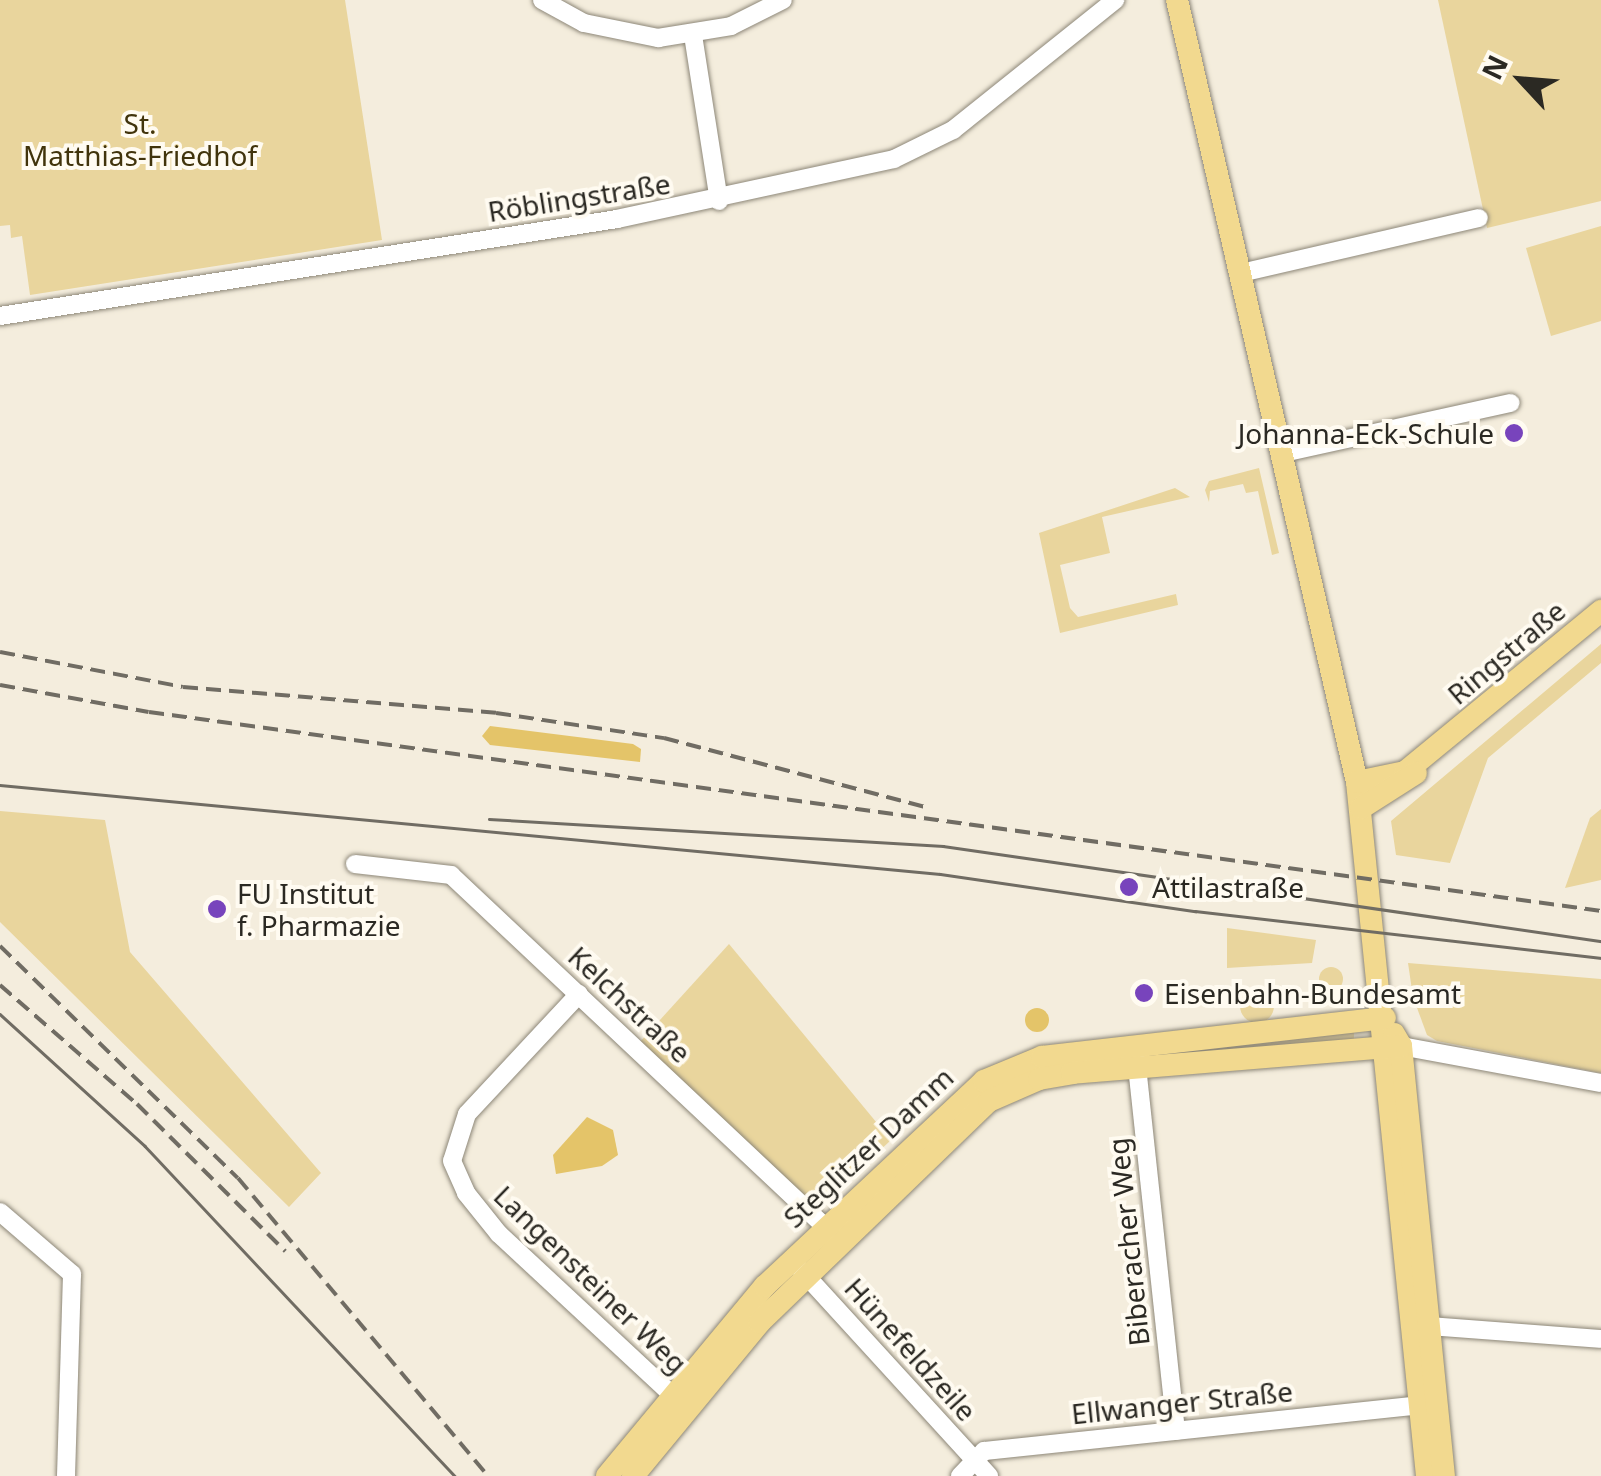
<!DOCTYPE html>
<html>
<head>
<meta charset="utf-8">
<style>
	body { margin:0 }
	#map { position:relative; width:1601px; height:1476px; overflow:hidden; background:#f4eddd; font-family:"Noto Sans",sans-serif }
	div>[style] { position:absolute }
	.green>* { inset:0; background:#e9d59d }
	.round { border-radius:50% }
	.water>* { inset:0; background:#e4c469 }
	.roads { filter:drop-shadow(0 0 2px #8d8778) drop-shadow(0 0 2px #8d8778) }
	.minor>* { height:18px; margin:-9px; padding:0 9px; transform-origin:9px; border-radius:9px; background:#fff }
	.major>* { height:22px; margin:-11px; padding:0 11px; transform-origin:11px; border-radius:11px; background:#f2d98f }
	.tram>* { height:2.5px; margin:-1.25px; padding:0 1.25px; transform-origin:1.25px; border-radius:1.25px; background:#706c63 }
	.rail>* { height:4px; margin-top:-2px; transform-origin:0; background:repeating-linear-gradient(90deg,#706c63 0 15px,transparent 0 23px) }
	.dots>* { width:28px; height:28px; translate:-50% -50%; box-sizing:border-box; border:5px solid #fffbf1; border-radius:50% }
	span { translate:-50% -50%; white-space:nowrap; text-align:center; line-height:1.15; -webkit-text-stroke:8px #fffbf1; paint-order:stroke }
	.park-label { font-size:28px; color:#41340c }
	.street-label { font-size:28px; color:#2b2923 }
	.poi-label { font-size:28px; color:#2b2923 }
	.right { translate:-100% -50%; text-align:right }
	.left { translate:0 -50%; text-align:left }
	.north { position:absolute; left:1471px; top:30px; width:100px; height:100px; -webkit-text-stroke:8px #fffbf1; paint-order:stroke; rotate:296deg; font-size:28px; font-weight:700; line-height:40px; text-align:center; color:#2b2923 }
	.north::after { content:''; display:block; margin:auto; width:35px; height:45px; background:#2b2923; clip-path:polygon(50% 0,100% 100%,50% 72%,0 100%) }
</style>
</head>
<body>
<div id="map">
	<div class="green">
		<i style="clip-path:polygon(0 0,345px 0,382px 240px,30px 295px,22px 236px,11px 238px,10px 225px,0 226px)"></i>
		<i style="clip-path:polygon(1438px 0,1601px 0,1601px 201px,1487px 228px)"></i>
		<i style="clip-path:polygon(1601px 226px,1601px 321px,1551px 336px,1526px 248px)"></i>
		<i style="clip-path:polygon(1259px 468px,1279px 553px,1272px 555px,1258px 491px,1246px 493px,1243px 484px,1210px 491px,1209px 502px,1205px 490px,1209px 481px)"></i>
		<i style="clip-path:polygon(1175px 488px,1190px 497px,1102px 517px,1110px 553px,1060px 565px,1070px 608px,1078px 617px,1176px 594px,1178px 605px,1060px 633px,1039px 533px)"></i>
		<i style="clip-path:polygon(1601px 644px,1601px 663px,1488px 758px,1450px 863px,1396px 855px,1391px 821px)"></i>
		<i style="clip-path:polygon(1601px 809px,1601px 880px,1565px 888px,1590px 818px)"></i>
		<i style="clip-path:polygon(0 811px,105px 820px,130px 952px,321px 1173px,289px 1207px,0 922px)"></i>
		<i style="clip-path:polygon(1227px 928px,1316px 940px,1312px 963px,1227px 968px)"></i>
		<i style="clip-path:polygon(729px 944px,891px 1140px,826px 1201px,807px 1200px,639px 1043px)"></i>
		<i style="clip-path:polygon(1408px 963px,1601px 979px,1601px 1073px,1437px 1041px,1427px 1035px,1413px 997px)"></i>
		<i class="round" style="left:1319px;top:967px;width:24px;height:24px"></i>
		<i class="round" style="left:1240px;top:989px;width:34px;height:34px"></i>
		<i style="clip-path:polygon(1354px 1032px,1354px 1040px,1149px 1060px,1148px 1052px)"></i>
	</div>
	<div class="water">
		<i style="clip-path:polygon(490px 726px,633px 744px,641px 749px,640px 762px,490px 745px,482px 736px)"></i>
		<i class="round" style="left:1025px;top:1008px;width:24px;height:24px"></i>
		<i style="clip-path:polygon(587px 1117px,613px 1130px,618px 1155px,602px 1166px,556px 1174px,553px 1155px)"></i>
	</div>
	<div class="roads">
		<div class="minor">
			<i style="left:542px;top:0;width:48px;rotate:28.7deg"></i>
			<i style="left:584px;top:23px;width:76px;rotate:11.5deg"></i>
			<i style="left:658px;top:38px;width:74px;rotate:-9.3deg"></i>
			<i style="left:731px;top:26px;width:58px;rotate:-26.6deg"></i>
			<i style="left:693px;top:35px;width:168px;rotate:81.1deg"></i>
			<i style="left:1241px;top:273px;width:244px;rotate:-13deg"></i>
			<i style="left:0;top:316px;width:625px;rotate:-8.93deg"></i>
			<i style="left:617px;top:219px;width:283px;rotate:-12.2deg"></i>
			<i style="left:894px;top:159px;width:66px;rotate:-26.2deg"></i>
			<i style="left:953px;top:130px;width:208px;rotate:-38.7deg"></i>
			<i style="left:1283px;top:453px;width:233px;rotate:-12.4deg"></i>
			<i style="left:355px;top:864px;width:97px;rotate:6.5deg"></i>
			<i style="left:451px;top:875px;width:528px;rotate:43.24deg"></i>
			<i style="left:579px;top:994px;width:164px;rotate:133deg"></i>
			<i style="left:467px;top:1114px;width:49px;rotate:107.7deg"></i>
			<i style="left:452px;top:1161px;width:35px;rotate:66deg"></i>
			<i style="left:466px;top:1193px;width:53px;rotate:51.2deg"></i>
			<i style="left:499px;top:1234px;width:251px;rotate:42.9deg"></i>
			<i style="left:1401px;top:1046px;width:203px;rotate:10.5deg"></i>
			<i style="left:1136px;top:1057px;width:376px;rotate:83.9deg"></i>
			<i style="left:0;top:1212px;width:95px;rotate:40.7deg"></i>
			<i style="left:72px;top:1274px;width:202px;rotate:91.7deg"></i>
			<i style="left:801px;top:1270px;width:279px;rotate:47.6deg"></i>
			<i style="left:1428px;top:1326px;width:173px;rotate:4.3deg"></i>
			<i style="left:960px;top:1476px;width:35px;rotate:-46deg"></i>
			<i style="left:984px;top:1451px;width:438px;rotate:-6deg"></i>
		</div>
		<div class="major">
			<i style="left:1177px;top:0;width:802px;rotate:77.04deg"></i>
			<i style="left:1357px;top:782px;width:698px;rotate:84.24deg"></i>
			<i style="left:1357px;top:782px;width:49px;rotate:-11.8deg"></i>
			<i style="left:1405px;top:772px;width:254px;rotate:-39.4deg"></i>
			<i style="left:1361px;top:808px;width:65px;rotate:-32.5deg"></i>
			<i style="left:1394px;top:1034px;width:14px;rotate:60deg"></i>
			<i style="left:1401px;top:1046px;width:432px;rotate:84.3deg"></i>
			<i style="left:607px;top:1476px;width:247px;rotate:-50.3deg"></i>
			<i style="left:765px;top:1286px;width:300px;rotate:-43.1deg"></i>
			<i style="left:984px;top:1081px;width:63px;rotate:-22.5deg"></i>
			<i style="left:1042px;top:1057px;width:345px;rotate:-6.5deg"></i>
			<i style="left:633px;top:1476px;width:200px;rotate:-50.5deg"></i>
			<i style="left:760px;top:1322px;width:318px;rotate:-44deg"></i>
			<i style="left:989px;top:1101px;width:55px;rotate:-23.7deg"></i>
			<i style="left:1039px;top:1079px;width:34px;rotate:-10deg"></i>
			<i style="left:1072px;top:1073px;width:330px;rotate:-4.7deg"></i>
		</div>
	</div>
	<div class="tram">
		<i style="left:0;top:785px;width:944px;rotate:5.41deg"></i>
		<i style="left:940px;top:874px;width:258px;rotate:8.3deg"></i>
		<i style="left:1195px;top:911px;width:409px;rotate:6.6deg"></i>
		<i style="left:489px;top:819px;width:455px;rotate:3.4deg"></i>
		<i style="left:943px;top:846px;width:665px;rotate:8.22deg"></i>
		<i style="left:0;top:1014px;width:196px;rotate:42.3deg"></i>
		<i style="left:145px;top:1146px;width:453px;rotate:46.8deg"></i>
	</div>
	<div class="rail">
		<i style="left:0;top:652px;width:186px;rotate:10.8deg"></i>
		<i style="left:183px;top:687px;width:314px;rotate:4.7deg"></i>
		<i style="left:496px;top:713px;width:170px;rotate:8.5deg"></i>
		<i style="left:664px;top:738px;width:274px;rotate:14.8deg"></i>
		<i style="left:0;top:685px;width:151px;rotate:10.3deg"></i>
		<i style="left:149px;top:712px;width:1466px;rotate:7.8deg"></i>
		<i style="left:0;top:946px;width:332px;rotate:44.3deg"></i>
		<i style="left:238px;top:1178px;width:389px;rotate:50deg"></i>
		<i style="left:0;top:985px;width:181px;rotate:41deg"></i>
		<i style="left:137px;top:1104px;width:209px;rotate:44.8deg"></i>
	</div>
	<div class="dots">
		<i style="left:1514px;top:433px;background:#7844bc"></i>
		<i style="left:1129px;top:887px;background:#7844bc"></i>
		<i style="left:217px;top:909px;background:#7844bc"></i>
		<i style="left:1144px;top:993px;background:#7844bc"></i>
	</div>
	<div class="park-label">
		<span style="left:140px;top:139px">St.<br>Matthias-Friedhof</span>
	</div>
	<div class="street-label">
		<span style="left:579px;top:197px;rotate:-9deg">Röblingstraße</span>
		<span style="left:1506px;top:652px;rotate:-40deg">Ringstraße</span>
		<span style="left:630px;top:1004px;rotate:43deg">Kelchstraße</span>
		<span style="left:868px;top:1147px;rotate:-43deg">Steglitzer Damm</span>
		<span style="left:1128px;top:1242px;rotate:-96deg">Biberacher Weg</span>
		<span style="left:591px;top:1279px;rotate:44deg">Langensteiner Weg</span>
		<span style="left:911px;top:1349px;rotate:48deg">Hünefeldzeile</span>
		<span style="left:1182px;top:1402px;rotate:-6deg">Ellwanger Straße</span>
	</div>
	<div class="poi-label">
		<span class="right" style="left:1494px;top:433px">Johanna-Eck-Schule</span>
		<span class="left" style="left:1152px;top:887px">Attilastraße</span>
		<span class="left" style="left:237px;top:909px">FU Institut<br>f. Pharmazie</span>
		<span class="left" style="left:1164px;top:993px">Eisenbahn-Bundesamt</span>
	</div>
	<div class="north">N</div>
</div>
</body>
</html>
